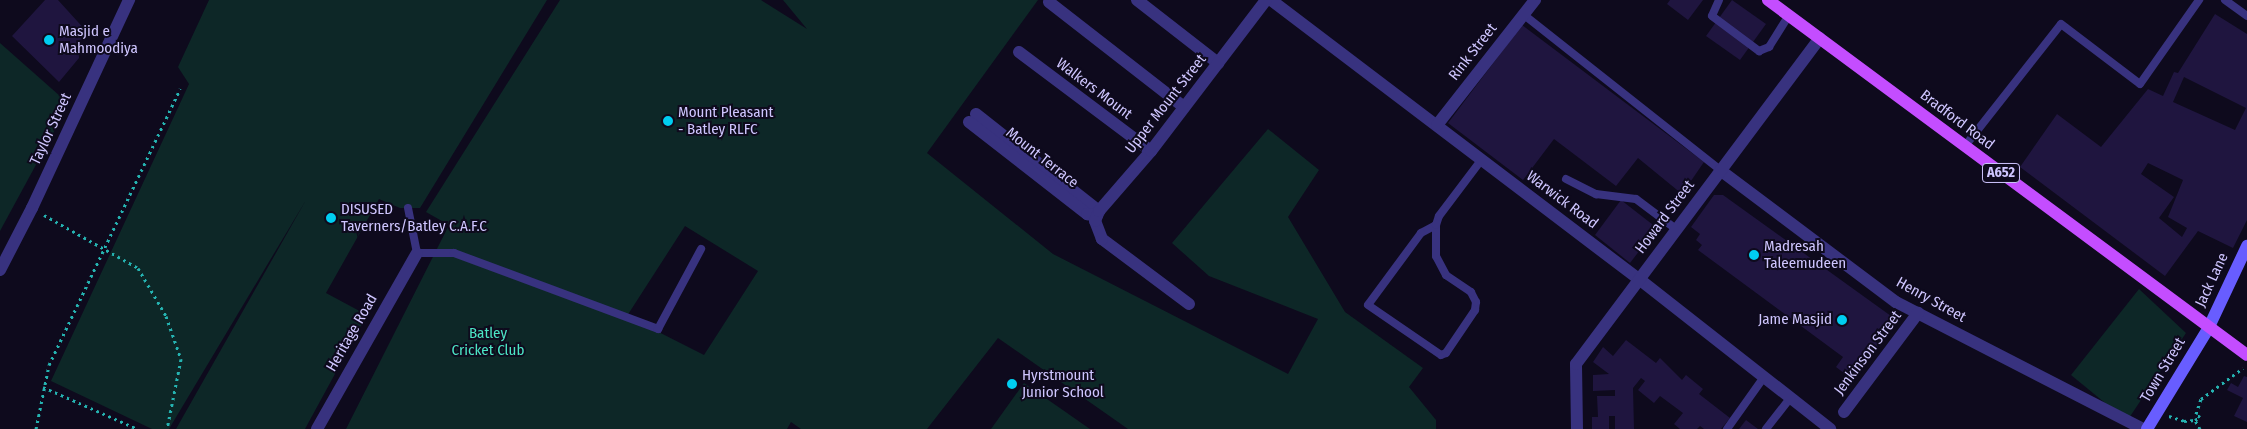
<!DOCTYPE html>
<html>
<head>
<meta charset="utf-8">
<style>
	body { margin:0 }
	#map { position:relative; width:2247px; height:429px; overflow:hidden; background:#0e0a1d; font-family:"Fira Sans Condensed",sans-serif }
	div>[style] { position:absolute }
	.green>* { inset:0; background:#0d2727 }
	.building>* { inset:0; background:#1f153f }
	.path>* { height:3px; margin-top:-1.5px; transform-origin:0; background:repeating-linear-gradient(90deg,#25b3b1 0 2.5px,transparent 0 6.5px) }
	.lane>* { height:8px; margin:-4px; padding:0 4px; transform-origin:4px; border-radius:4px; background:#38327f }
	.street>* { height:12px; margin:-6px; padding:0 6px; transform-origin:6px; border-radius:6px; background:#38327f }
	.secondary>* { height:12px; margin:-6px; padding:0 6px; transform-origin:6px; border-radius:6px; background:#685dff }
	.primary>* { height:12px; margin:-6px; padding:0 6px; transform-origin:6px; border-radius:6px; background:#c44dff }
	.dots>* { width:14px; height:14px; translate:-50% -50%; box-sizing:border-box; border:2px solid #0e0a1d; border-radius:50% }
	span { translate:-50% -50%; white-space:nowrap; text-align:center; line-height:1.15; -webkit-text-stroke:4px #0e0a1d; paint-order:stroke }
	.shield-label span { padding:1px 4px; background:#0e0a1d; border:1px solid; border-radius:4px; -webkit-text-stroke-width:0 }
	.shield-label { font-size:14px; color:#cfc6ff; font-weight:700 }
	.poi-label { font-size:15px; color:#cfc6ff }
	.left { translate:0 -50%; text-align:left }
	.right { translate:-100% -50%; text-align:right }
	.street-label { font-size:15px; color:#cfc6ff }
	.park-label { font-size:15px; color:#4ce5c5 }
</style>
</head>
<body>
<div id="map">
	<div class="green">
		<i style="clip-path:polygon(209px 0,547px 0,420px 208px,400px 208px,379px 199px,326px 293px,367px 315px,305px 429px,176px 429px,306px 200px,169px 429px,152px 429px,51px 381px,189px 84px,178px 67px)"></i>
		<i style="clip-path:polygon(evenodd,560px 0,761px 0,807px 29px,783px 0,1038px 0,927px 153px,1053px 254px,1288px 374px,1318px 319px,1209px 276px,1172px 243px,1268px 129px,1319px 170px,1288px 217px,1345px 312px,1423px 368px,1409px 387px,1436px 420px,1436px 429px,1128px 429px,998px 338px,927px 429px,801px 429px,791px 422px,787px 429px,346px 429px,449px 225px,426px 212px,560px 0,685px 226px,758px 271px,704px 355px,627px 316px,685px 226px)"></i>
		<i style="clip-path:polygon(0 43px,69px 104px,0 231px)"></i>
		<i style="clip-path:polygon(2139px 289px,2186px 333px,2127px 421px,2071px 375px)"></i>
		<i style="clip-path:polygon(1024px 383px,1090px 429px,991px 429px)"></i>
	</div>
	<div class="building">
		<i style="clip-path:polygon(45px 0,58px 0,88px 33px,78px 44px,79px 58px,59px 82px,12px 36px)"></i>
		<i style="clip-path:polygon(1670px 0,1703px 0,1688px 20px,1667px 4px)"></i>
		<i style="clip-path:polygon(1732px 0,1766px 24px,1740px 60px,1706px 36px)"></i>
		<i style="clip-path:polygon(evenodd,2215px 14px,2247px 34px,2247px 220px,2233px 248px,2198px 231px,2165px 276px,2020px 167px,2057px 114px,2101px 147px,2148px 89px,2163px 96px,2174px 72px,2178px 73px,2215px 14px,2184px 77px,2246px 108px,2235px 130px,2173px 102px,2184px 77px,2215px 14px,2148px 163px,2183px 180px,2168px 217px,2187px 228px,2182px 237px,2159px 218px,2174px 197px,2141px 174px,2148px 163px)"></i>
		<i style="clip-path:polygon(1522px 25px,1704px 162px,1682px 194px,1638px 158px,1616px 186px,1554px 139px,1523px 180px,1448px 123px)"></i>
		<i style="clip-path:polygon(1714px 195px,1723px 195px,1891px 316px,1894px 325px,1853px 380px,1836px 367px,1843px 357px,1698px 250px,1702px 245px,1696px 240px,1700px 234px,1691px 227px)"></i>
		<i style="clip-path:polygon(1621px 200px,1657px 228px,1630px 263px,1595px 235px)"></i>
		<i style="clip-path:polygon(1626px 340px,1656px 363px,1660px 358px,1682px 380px,1686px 375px,1703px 389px,1699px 394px,1730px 418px,1721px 429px,1704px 429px,1700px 426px,1697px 429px,1680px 429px,1674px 424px,1683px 413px,1660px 396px,1654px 403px,1638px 390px,1645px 381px,1641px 378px,1633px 388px,1634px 429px,1615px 429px,1615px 416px,1609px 416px,1609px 429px,1592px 429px,1592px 417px,1598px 417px,1597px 396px,1615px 396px,1615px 390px,1593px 391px,1593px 375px,1609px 374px,1593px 362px,1603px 347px,1613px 356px)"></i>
		<i style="clip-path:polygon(2244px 376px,2247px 377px,2247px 422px,2234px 416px,2243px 398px,2227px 390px,2231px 383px,2238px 387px)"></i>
		<i style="clip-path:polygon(1746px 420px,1758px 429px,1739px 429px)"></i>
	</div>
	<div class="path">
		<i style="left:44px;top:215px;width:108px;rotate:29.4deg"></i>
		<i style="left:138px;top:268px;width:56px;rotate:59.7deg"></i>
		<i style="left:166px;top:316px;width:46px;rotate:70.8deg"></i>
		<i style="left:181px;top:359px;width:71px;rotate:101.3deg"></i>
		<i style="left:43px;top:387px;width:104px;rotate:23.9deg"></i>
		<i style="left:2169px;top:416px;width:16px;rotate:18deg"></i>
		<i style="left:2184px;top:421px;width:11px;rotate:-5deg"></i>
		<i style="left:36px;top:429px;width:65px;rotate:-78.5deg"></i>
		<i style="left:49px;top:365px;width:306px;rotate:-64.6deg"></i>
		<i style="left:2200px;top:429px;width:10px;rotate:-119deg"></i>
		<i style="left:2195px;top:420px;width:6px;rotate:-31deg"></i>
		<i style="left:2200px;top:417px;width:5px;rotate:-143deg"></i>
		<i style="left:2196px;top:414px;width:16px;rotate:-72deg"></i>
		<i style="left:2201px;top:399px;width:52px;rotate:-36.4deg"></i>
	</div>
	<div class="lane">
		<i style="left:1719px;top:0;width:17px;rotate:114deg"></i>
		<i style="left:1712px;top:16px;width:59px;rotate:36.7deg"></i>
		<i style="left:1759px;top:51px;width:11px;rotate:-22deg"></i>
		<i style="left:1769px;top:47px;width:38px;rotate:-58deg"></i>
		<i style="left:2225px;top:0;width:27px;rotate:36deg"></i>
		<i style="left:1524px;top:15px;width:250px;rotate:38.3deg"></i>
		<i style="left:1965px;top:146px;width:155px;rotate:-51.8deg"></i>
		<i style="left:2061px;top:24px;width:99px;rotate:37.2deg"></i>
		<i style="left:2140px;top:84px;width:103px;rotate:-54.9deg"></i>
		<i style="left:1566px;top:179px;width:34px;rotate:27deg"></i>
		<i style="left:1596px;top:194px;width:40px;rotate:7.1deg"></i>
		<i style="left:1636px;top:199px;width:50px;rotate:36.9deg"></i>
		<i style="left:408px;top:208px;width:46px;rotate:78.7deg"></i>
		<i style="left:417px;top:253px;width:37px"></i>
		<i style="left:454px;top:253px;width:218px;rotate:20.4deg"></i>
		<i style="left:658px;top:329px;width:91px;rotate:-61.7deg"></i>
		<i style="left:1436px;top:225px;width:17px;rotate:152deg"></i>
		<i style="left:1421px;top:233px;width:89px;rotate:126.4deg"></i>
		<i style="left:1368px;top:305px;width:88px;rotate:34.4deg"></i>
		<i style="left:1441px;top:355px;width:5px;rotate:-22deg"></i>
		<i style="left:1446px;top:353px;width:52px;rotate:-56deg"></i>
		<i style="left:1475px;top:310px;width:8px;rotate:-83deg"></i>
		<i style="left:1476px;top:302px;width:11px;rotate:-117deg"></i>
		<i style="left:1471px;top:292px;width:30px;rotate:-146deg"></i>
		<i style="left:1446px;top:275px;width:21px;rotate:-118deg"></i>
		<i style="left:1436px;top:256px;width:31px;rotate:-90deg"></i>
		<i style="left:1436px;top:225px;width:9px;rotate:-72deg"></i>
		<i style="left:1439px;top:216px;width:71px;rotate:-53deg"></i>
		<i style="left:1727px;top:429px;width:64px;rotate:-54.6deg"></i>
		<i style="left:1766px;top:429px;width:39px;rotate:-52deg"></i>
	</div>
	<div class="street">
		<i style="left:1137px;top:0;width:103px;rotate:37.9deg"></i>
		<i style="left:1271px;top:0;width:462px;rotate:37.2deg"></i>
		<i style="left:1639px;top:279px;width:243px;rotate:38.1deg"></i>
		<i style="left:1049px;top:2px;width:171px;rotate:37.9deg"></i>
		<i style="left:1019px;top:52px;width:165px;rotate:36.9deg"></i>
		<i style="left:976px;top:114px;width:157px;rotate:38.3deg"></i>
		<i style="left:969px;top:122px;width:150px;rotate:37.9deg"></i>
		<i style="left:1087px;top:214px;width:10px;rotate:11deg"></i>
		<i style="left:1437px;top:125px;width:159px;rotate:-51.9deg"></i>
		<i style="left:1720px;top:170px;width:220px;rotate:36.9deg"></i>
		<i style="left:1896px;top:302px;width:278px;rotate:27.2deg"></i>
		<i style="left:0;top:270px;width:70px;rotate:-62.7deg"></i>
		<i style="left:32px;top:208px;width:230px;rotate:-65deg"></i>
		<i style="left:1189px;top:304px;width:109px;rotate:-143.2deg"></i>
		<i style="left:1102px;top:239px;width:19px;rotate:-111deg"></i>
		<i style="left:1095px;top:221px;width:11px;rotate:-68deg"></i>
		<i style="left:1099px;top:211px;width:79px;rotate:-49.1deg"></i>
		<i style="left:1151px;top:151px;width:190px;rotate:-52.7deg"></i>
		<i style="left:1844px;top:412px;width:124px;rotate:-53.2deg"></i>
		<i style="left:317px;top:429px;width:202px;rotate:-60.4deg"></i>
		<i style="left:1577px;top:429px;width:65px;rotate:-90.9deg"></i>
		<i style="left:1576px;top:364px;width:407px;rotate:-53.2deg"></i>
	</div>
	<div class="secondary">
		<i style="left:2147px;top:429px;width:117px;rotate:-58.6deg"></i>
		<i style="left:2208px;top:329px;width:92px;rotate:-64.8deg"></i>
	</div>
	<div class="primary">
		<i style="left:1768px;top:0;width:596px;rotate:36.54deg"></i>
	</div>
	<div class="dots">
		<i style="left:49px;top:40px;background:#00cef1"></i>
		<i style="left:668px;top:121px;background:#00cef1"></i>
		<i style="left:331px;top:218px;background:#00cef1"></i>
		<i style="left:1754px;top:255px;background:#00cef1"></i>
		<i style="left:1842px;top:320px;background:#00cef1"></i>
		<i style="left:1012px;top:384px;background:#00cef1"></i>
	</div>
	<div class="shield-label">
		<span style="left:2001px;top:173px">A652</span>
	</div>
	<div class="poi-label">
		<span class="left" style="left:59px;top:40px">Masjid e<br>Mahmoodiya</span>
		<span class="left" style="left:678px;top:121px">Mount Pleasant<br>- Batley RLFC</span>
		<span class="left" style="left:341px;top:218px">DISUSED<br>Taverners/Batley C.A.F.C</span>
		<span class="left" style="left:1764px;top:255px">Madresah<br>Taleemudeen</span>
		<span class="right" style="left:1832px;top:320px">Jame Masjid</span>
		<span class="left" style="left:1022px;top:384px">Hyrstmount<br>Junior School</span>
	</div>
	<div class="street-label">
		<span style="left:1473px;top:52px;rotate:-52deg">Rink Street</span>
		<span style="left:1094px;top:89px;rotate:37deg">Walkers Mount</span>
		<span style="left:1166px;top:104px;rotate:-52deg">Upper Mount Street</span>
		<span style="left:1957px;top:120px;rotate:37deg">Bradford Road</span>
		<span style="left:51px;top:129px;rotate:-65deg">Taylor Street</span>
		<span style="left:1042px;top:158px;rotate:38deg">Mount Terrace</span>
		<span style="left:1562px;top:200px;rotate:37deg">Warwick Road</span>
		<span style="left:1665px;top:217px;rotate:-53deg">Howard Street</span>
		<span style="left:2212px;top:280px;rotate:-65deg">Jack Lane</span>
		<span style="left:1931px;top:300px;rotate:29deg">Henry Street</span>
		<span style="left:352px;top:333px;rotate:-60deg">Heritage Road</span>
		<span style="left:1868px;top:353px;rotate:-53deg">Jenkinson Street</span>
		<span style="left:2163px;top:370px;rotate:-59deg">Town Street</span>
	</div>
	<div class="park-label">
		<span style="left:488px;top:342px">Batley<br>Cricket Club</span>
	</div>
</div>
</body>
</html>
